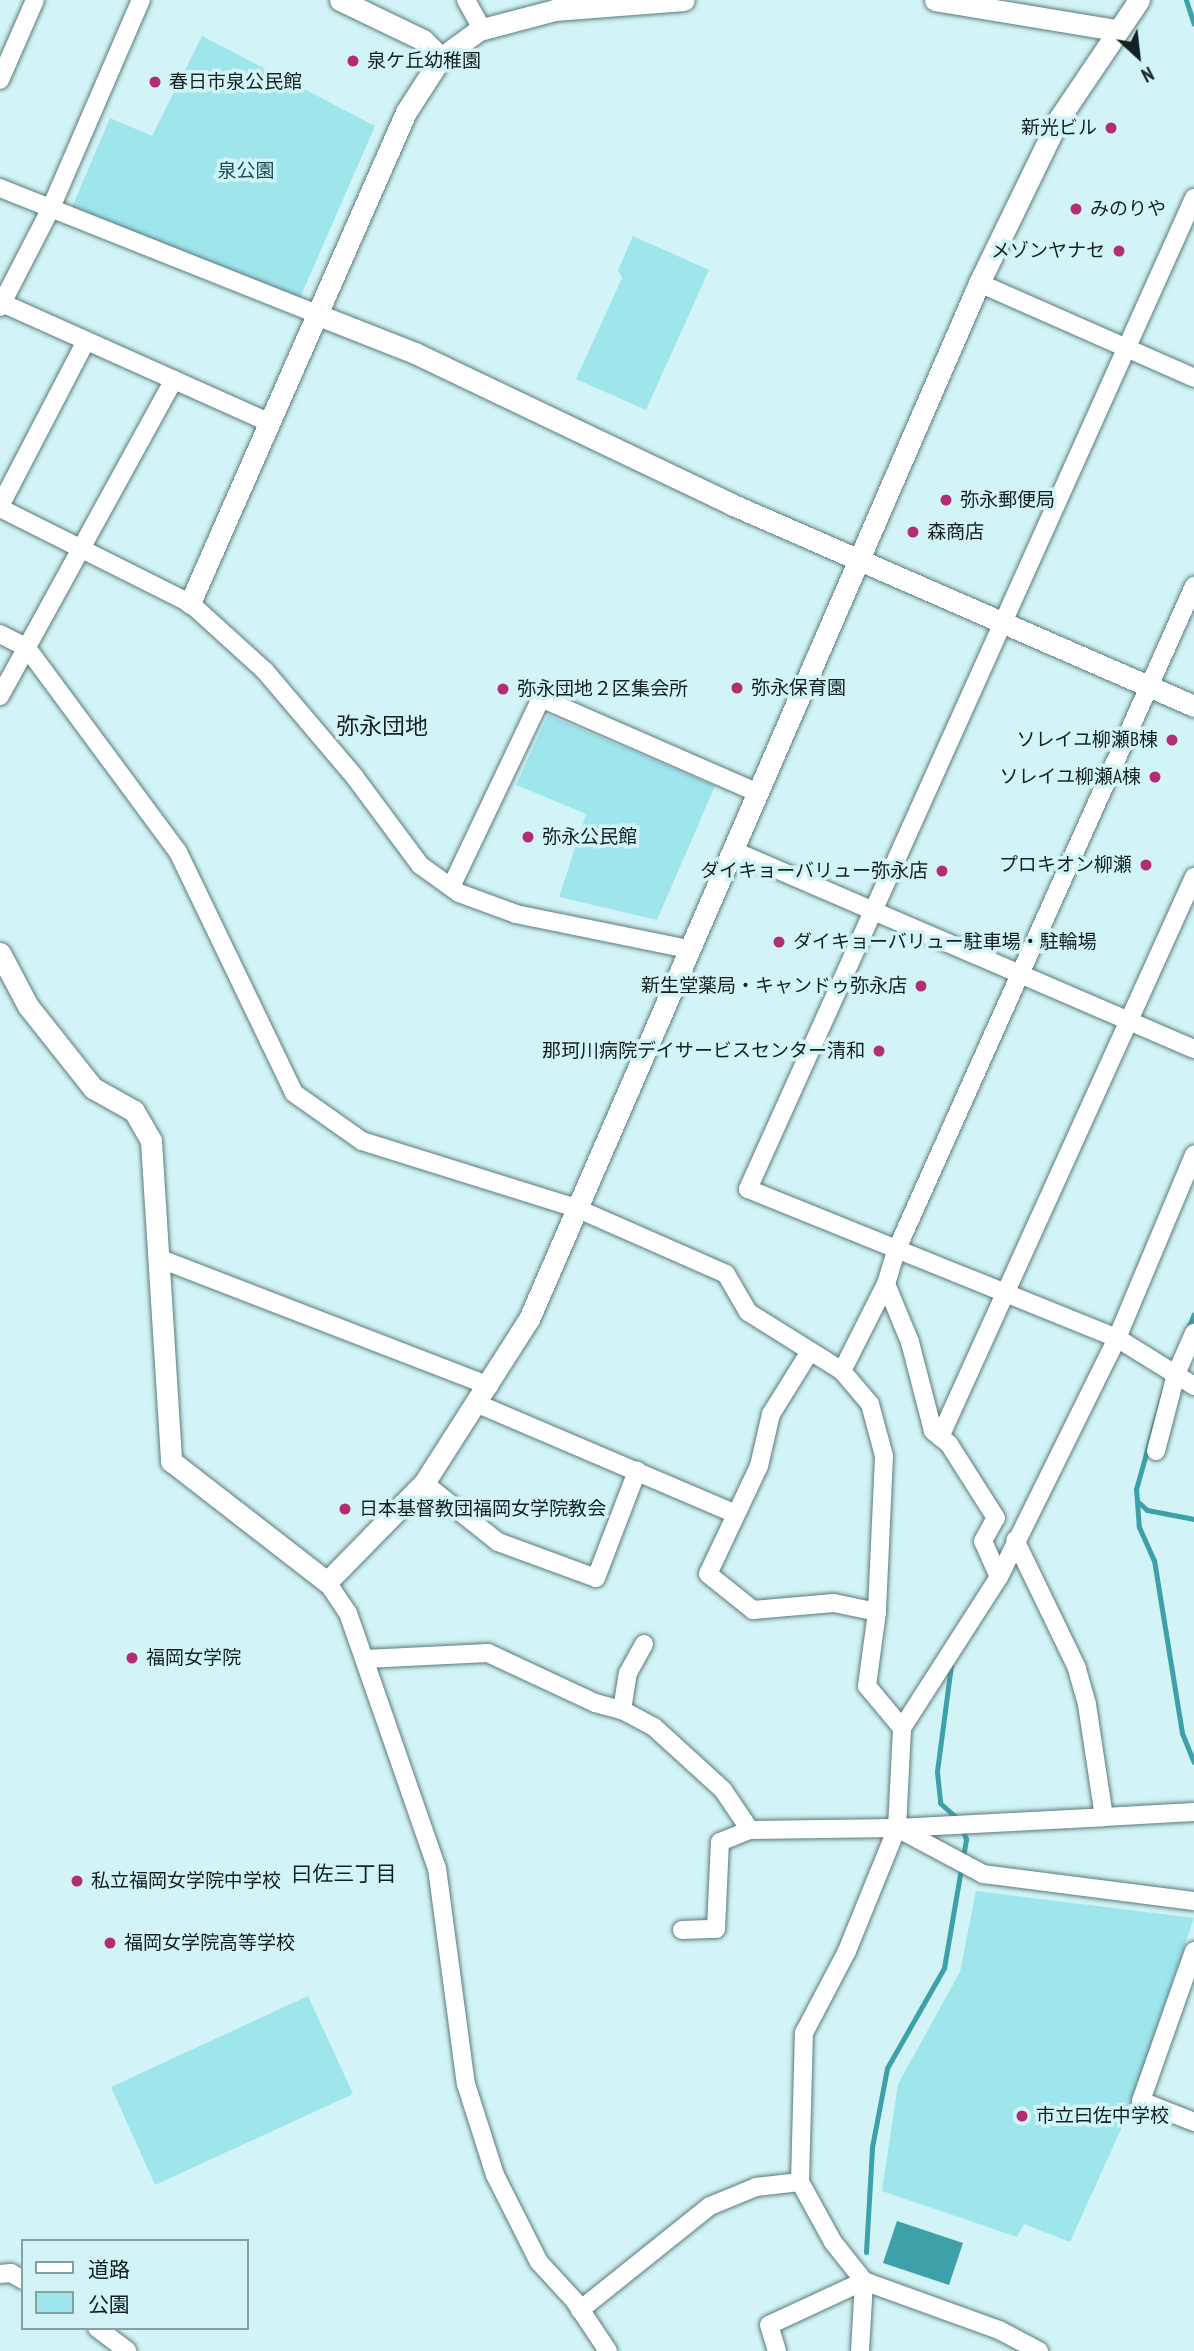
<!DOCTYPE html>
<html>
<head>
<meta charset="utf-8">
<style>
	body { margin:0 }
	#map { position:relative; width:1194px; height:2351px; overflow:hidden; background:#d2f4f7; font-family:"PT Sans Narrow","Noto Sans JP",sans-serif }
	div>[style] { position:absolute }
	.green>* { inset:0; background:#9ee5ec }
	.water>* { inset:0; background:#3ea0a8 }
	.stream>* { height:5px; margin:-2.5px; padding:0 2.5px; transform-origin:2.5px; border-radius:2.5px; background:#3ea0a8 }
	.roads { filter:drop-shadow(0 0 2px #5b7a7c) drop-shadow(0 0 2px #5b7a7c) }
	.minor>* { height:18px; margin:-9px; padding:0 9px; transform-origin:9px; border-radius:9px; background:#fff }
	.tertiary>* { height:21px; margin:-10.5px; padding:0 10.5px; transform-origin:10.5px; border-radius:10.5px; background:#fff }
	.dots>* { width:19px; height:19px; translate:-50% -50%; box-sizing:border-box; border:4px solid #d2f4f7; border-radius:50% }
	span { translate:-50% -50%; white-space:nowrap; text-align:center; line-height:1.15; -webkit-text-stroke:7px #d2f4f7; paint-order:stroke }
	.poi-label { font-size:19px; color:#142122 }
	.left { translate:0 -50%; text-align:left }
	.right { translate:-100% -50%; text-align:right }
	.park-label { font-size:19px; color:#174f54 }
	.neighbourhood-label { font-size:21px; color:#142122 }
	.quarter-label { font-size:23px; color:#142122 }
	.legend { position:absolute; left:21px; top:2239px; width:228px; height:91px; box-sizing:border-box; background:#d2f4f7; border:2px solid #86a0a2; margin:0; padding:9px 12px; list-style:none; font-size:21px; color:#142122 }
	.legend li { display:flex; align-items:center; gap:14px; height:35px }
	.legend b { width:35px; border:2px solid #86a0a2 }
	.north { position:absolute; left:1103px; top:21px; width:70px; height:70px; -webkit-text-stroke:5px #d2f4f7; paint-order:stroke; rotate:153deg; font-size:19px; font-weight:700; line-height:28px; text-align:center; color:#142122 }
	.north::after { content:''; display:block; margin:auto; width:24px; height:32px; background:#142122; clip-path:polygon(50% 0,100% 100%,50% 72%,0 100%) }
</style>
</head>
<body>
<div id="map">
	<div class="green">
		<i style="clip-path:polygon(202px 36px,375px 126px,300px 298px,292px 299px,72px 207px,110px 118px,152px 136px)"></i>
		<i style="clip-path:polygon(633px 236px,709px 270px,646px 410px,576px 379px,622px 278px,618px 270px)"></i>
		<i style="clip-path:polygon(548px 715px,715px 786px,657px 920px,559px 897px,586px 814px,516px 785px)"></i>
		<i style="clip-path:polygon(976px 1891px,1194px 1918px,1127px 2116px,1070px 2242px,1024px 2224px,1017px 2237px,882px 2191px,898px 2084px,960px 1972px)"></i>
		<i style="clip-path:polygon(308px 1996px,353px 2094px,155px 2185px,111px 2087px)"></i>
	</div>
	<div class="water">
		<i style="clip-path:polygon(897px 2221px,963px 2243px,949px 2285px,883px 2263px)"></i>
	</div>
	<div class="stream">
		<i style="left:1186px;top:0;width:25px;rotate:72deg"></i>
		<i style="left:1187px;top:1331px;width:18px;rotate:-68deg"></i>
		<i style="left:1164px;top:1389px;width:104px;rotate:105.6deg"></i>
		<i style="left:1136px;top:1489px;width:12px;rotate:85deg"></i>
		<i style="left:1137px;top:1501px;width:13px;rotate:42deg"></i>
		<i style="left:1147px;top:1510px;width:48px;rotate:10.8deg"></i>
		<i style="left:1137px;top:1501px;width:26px;rotate:86deg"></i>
		<i style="left:1139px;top:1527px;width:36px;rotate:66deg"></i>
		<i style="left:1154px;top:1560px;width:175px;rotate:80.8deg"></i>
		<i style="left:1182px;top:1733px;width:31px;rotate:68deg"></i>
		<i style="left:951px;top:1665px;width:108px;rotate:97.5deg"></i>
		<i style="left:937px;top:1772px;width:31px;rotate:84deg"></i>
		<i style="left:940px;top:1803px;width:25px;rotate:42deg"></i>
		<i style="left:866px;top:2252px;width:105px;rotate:-86.7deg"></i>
		<i style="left:872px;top:2147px;width:80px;rotate:-79.2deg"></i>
		<i style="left:887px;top:2068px;width:115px;rotate:-60.3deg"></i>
		<i style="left:944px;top:1968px;width:131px;rotate:-80.3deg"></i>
		<i style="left:966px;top:1839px;width:11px;rotate:-112deg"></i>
	</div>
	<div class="roads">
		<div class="minor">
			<i style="left:466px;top:0;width:33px;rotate:61deg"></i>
			<i style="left:0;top:80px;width:87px;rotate:-66.4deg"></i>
			<i style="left:0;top:188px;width:340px;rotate:21.7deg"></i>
			<i style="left:1194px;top:198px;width:1087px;rotate:114.23deg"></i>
			<i style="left:748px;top:1189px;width:398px;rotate:22deg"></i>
			<i style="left:1117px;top:1338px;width:91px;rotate:31.9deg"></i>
			<i style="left:979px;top:283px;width:235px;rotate:23.8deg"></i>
			<i style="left:2px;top:303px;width:291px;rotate:24.1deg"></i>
			<i style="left:0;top:307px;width:109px;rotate:-62.7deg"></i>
			<i style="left:50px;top:210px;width:229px;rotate:-66.6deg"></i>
			<i style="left:0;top:506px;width:184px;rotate:-62.5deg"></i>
			<i style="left:0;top:508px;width:212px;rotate:26.6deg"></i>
			<i style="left:190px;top:603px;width:101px;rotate:42.2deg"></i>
			<i style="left:265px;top:671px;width:138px;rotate:49.7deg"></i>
			<i style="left:354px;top:776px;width:111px;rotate:53.4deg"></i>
			<i style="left:420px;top:865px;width:48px;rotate:35.7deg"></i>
			<i style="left:459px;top:893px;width:61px;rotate:20.2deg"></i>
			<i style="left:516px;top:914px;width:176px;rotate:11.5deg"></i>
			<i style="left:0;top:634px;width:30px;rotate:27deg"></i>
			<i style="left:27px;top:648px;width:254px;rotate:53.5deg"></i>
			<i style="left:178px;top:852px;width:267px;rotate:64.3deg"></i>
			<i style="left:294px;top:1093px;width:83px;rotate:35.2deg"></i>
			<i style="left:362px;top:1141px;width:224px;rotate:17.4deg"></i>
			<i style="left:576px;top:1208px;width:164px;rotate:23.7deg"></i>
			<i style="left:726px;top:1274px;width:44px;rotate:59.9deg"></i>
			<i style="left:748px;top:1312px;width:111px;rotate:32.1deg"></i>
			<i style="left:842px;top:1371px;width:43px;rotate:49.7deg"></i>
			<i style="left:870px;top:1404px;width:54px;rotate:74.9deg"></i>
			<i style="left:884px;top:1456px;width:156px;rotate:92.6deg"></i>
			<i style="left:877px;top:1612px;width:75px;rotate:97.7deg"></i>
			<i style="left:867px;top:1686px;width:55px;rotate:50.2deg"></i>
			<i style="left:0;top:696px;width:361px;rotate:-61.2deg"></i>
			<i style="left:732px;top:850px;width:503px;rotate:23.3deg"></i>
			<i style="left:451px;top:887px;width:209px;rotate:-64.5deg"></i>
			<i style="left:541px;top:698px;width:235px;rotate:23.6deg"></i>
			<i style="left:158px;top:1258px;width:355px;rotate:21.1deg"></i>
			<i style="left:809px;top:1353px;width:72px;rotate:121.9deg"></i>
			<i style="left:771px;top:1414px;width:53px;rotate:103deg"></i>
			<i style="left:759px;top:1466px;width:119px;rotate:115.3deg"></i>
			<i style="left:708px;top:1574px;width:58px;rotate:38.7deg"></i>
			<i style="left:753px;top:1610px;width:81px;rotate:-4.9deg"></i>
			<i style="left:834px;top:1603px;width:44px;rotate:11.8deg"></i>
			<i style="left:842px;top:1371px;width:97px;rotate:-63.2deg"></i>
			<i style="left:478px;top:1404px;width:280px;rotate:23.1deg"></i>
			<i style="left:940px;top:1437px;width:615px;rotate:-65.6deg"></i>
			<i style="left:1156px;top:1451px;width:80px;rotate:-75.4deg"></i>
			<i style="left:1176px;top:1374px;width:45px;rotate:-66.3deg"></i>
			<i style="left:424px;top:1483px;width:95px;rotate:38.6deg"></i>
			<i style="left:498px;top:1542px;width:104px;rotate:20.2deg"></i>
			<i style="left:596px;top:1578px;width:115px;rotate:-69deg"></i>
			<i style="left:999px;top:1577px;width:267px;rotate:-63.7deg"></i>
			<i style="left:1117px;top:1338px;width:199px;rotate:-67.2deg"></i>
			<i style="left:327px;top:1582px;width:37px;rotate:56deg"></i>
			<i style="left:348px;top:1613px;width:270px;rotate:70.8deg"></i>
			<i style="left:437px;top:1868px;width:218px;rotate:82.4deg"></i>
			<i style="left:466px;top:2084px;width:96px;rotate:72.3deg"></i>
			<i style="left:495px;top:2175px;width:97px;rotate:63.2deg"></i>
			<i style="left:539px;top:2262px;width:52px;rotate:47.4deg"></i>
			<i style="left:574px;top:2300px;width:61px;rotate:56.3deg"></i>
			<i style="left:365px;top:1659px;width:123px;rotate:-2.8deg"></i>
			<i style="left:488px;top:1653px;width:118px;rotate:25deg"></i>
			<i style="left:595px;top:1703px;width:28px;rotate:15deg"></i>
			<i style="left:622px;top:1710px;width:36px;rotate:28deg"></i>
			<i style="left:654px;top:1727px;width:93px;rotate:42.4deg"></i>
			<i style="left:723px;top:1790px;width:48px;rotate:56deg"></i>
			<i style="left:622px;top:1710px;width:37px;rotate:-81deg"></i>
			<i style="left:628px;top:1673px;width:33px;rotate:-61deg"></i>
			<i style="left:1104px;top:1817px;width:90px;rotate:-3.2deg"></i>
			<i style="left:897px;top:1828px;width:98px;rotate:28.1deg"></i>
			<i style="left:983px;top:1874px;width:213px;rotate:7.3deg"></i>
			<i style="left:682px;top:1930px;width:34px;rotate:-2deg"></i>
			<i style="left:716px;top:1929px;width:87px;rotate:-87.4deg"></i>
			<i style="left:720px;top:1842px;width:32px;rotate:-22deg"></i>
			<i style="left:750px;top:1830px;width:147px;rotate:-0.8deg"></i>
			<i style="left:897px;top:1828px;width:207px;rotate:-3deg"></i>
			<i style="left:1104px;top:1817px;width:114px;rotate:-98.6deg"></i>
			<i style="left:1087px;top:1704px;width:37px;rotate:-106deg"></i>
			<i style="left:1077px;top:1668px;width:142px;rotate:-115.8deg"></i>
			<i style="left:1194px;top:1951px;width:159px;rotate:109.5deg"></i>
			<i style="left:1141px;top:2101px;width:57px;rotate:21.6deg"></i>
			<i style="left:0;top:2274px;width:11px;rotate:-5deg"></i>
			<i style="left:11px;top:2273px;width:14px;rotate:30deg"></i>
			<i style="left:580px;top:2310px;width:166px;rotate:-38.7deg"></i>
			<i style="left:710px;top:2206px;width:50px;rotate:-22.4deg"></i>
			<i style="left:756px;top:2187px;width:44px;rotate:-6.5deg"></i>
			<i style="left:97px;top:2328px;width:38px;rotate:37deg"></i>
			<i style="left:777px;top:2351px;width:27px;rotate:-107deg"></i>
			<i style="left:769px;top:2325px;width:105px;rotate:-24.9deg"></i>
			<i style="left:860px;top:2351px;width:70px;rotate:-86.7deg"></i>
			<i style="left:1039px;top:2351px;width:45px;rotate:-152.3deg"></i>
			<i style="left:999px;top:2330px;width:144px;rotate:-160.1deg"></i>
			<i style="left:864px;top:2281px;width:50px;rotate:-128.5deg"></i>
			<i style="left:833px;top:2242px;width:68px;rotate:-118.8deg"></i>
			<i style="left:800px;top:2182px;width:149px;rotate:-88.5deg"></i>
			<i style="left:804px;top:2033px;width:93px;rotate:-62.3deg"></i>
			<i style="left:847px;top:1951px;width:133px;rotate:-67.9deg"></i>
			<i style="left:897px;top:1828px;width:100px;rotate:-87.1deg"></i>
			<i style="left:902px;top:1728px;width:179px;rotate:-57.3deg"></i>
			<i style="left:999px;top:1577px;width:39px;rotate:-114deg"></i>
			<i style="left:983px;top:1541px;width:26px;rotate:-61deg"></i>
			<i style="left:996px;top:1518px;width:88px;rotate:-122.4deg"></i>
			<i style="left:949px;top:1444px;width:21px;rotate:-141deg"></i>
			<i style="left:933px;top:1431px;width:92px;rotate:-104.5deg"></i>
			<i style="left:910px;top:1342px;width:63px;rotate:-112.5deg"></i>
			<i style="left:886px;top:1284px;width:34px;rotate:-73deg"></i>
			<i style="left:896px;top:1251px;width:729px;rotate:-65.86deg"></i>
		</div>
		<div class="tertiary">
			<i style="left:340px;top:0;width:92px;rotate:25.7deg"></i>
			<i style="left:423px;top:40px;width:25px;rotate:45deg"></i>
			<i style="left:935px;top:0;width:184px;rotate:9.4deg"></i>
			<i style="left:316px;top:314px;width:106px;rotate:21.5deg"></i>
			<i style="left:415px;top:353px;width:350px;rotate:25.5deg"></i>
			<i style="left:731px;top:504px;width:505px;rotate:23.57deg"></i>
			<i style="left:190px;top:603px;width:536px;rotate:-66.25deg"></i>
			<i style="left:406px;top:112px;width:64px;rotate:-57.1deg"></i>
			<i style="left:441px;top:58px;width:47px;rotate:-36.4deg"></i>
			<i style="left:479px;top:30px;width:79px;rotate:-14.7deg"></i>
			<i style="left:555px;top:10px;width:129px;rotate:-4.4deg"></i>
			<i style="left:0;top:953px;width:60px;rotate:62.2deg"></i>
			<i style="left:28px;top:1006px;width:105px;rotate:51.6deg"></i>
			<i style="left:93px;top:1088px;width:47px;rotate:29.3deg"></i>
			<i style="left:134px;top:1111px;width:34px;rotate:60deg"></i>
			<i style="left:151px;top:1141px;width:321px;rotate:86.4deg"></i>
			<i style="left:171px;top:1461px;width:197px;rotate:37.8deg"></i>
			<i style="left:327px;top:1582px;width:139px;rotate:-45.6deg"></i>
			<i style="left:424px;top:1483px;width:195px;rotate:-57.4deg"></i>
			<i style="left:529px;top:1319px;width:1130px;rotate:-66.52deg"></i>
			<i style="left:979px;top:283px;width:181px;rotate:-64.1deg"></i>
			<i style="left:1058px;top:120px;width:145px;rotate:-56deg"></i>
		</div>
	</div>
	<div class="dots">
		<i style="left:353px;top:61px;background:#b22d73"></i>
		<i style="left:155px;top:82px;background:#b22d73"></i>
		<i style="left:1111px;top:128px;background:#b22d73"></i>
		<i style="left:1076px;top:209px;background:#b22d73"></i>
		<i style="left:1119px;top:251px;background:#b22d73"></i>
		<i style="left:946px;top:500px;background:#b22d73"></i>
		<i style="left:913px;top:532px;background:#b22d73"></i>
		<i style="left:737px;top:688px;background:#b22d73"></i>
		<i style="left:503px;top:689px;background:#b22d73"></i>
		<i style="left:1172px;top:740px;background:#b22d73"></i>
		<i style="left:1155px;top:777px;background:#b22d73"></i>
		<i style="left:528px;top:837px;background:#b22d73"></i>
		<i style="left:1146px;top:865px;background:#b22d73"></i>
		<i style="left:942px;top:871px;background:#b22d73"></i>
		<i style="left:779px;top:942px;background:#b22d73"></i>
		<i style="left:921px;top:986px;background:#b22d73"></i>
		<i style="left:879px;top:1051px;background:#b22d73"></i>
		<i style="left:345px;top:1509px;background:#b22d73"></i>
		<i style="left:132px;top:1658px;background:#b22d73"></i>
		<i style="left:77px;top:1881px;background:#b22d73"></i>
		<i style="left:110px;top:1943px;background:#b22d73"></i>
		<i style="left:1022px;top:2116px;background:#b22d73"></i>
	</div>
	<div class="poi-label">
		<span class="left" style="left:367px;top:61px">泉ケ丘幼稚園</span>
		<span class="left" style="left:169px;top:82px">春日市泉公民館</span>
		<span class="right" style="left:1097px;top:128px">新光ビル</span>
		<span class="left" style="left:1090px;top:209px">みのりや</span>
		<span class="right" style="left:1105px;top:251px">メゾンヤナセ</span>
		<span class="left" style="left:960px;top:500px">弥永郵便局</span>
		<span class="left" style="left:927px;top:532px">森商店</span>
		<span class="left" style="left:751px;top:688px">弥永保育園</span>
		<span class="left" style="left:517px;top:689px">弥永団地２区集会所</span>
		<span class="right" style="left:1158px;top:740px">ソレイユ柳瀬B棟</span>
		<span class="right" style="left:1141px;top:777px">ソレイユ柳瀬A棟</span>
		<span class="left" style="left:542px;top:837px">弥永公民館</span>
		<span class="right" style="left:1132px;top:865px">プロキオン柳瀬</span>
		<span class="right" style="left:928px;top:871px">ダイキョーバリュー弥永店</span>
		<span class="left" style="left:793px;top:942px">ダイキョーバリュー駐車場・駐輪場</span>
		<span class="right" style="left:907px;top:986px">新生堂薬局・キャンドゥ弥永店</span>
		<span class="right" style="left:865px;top:1051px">那珂川病院デイサービスセンター清和</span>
		<span class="left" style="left:359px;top:1509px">日本基督教団福岡女学院教会</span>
		<span class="left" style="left:146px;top:1658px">福岡女学院</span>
		<span class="left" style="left:91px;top:1881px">私立福岡女学院中学校</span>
		<span class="left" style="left:124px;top:1943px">福岡女学院高等学校</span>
		<span class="left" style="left:1036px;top:2116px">市立曰佐中学校</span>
	</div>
	<div class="park-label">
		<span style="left:246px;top:171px">泉公園</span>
	</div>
	<div class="neighbourhood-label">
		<span style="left:344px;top:1874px">曰佐三丁目</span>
	</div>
	<div class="quarter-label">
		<span style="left:382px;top:726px">弥永団地</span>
	</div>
	<ul class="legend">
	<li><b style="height:9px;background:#fff"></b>道路</li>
	<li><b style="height:19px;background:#9ee5ec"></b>公園</li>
	</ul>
	<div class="north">N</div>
</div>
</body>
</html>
